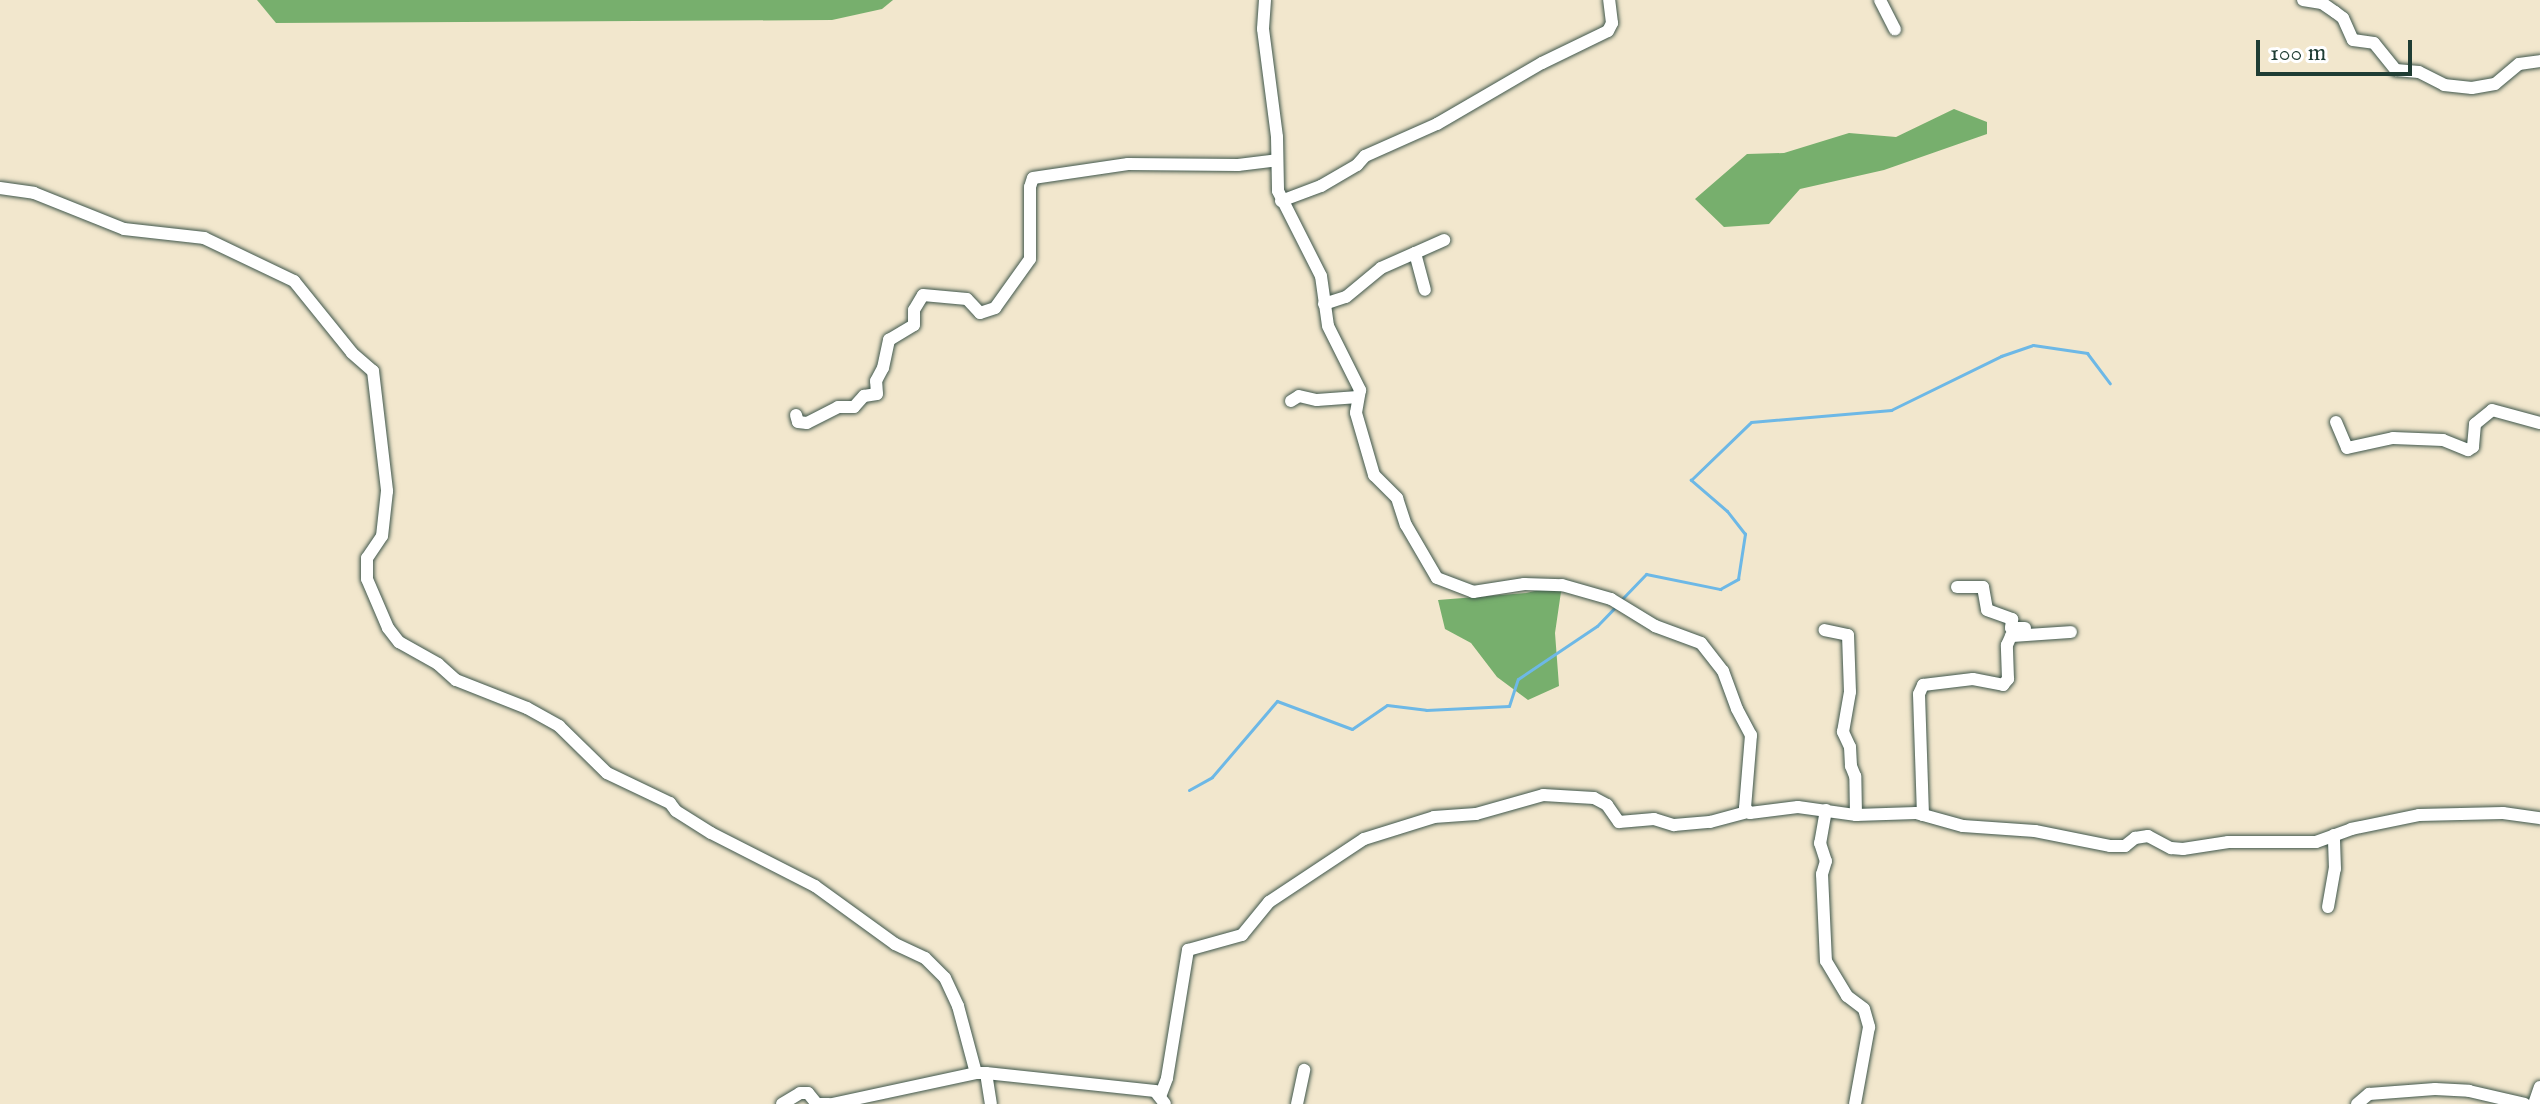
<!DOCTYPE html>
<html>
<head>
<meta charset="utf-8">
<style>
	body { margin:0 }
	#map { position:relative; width:2540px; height:1104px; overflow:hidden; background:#f2e7cd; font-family:"IM FELL English",serif }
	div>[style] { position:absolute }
	.forest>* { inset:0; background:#77af6d }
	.stream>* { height:3px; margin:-1.5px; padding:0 1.5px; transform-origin:1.5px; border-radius:1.5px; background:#6db8e6 }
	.roads { filter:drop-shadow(0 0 2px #3f564b) drop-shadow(0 0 2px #3f564b) }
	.minor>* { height:12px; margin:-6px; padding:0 6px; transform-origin:6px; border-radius:6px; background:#fff }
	span { translate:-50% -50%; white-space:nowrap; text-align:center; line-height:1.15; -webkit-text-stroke:6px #fff; paint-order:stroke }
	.scale { position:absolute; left:2256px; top:40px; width:156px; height:36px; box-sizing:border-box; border:4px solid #1f3d34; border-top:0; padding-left:10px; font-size:24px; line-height:28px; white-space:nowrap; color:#1f3d34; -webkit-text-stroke:6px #fff; paint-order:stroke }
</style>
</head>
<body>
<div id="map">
	<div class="forest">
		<i style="clip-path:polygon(257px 0,893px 0,882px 9px,832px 20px,276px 23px)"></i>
		<i style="clip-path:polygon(1954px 109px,1987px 122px,1987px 134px,1884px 170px,1800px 189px,1769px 224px,1724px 227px,1695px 199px,1747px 154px,1784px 153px,1849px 133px,1896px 137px)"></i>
		<i style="clip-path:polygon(1562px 585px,1555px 633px,1559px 686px,1528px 700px,1497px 677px,1471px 643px,1445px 629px,1438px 600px,1526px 593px)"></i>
	</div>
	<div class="stream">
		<i style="left:1622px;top:599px;width:35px;rotate:-46deg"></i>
		<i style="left:1646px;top:574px;width:76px;rotate:11.5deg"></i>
		<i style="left:1720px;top:589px;width:21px;rotate:-29deg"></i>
		<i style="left:1738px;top:579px;width:46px;rotate:-81.2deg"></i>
		<i style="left:1745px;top:534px;width:29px;rotate:-128deg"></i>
		<i style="left:1727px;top:511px;width:48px;rotate:-139.3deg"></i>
		<i style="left:1691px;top:480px;width:83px;rotate:-44deg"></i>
		<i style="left:1751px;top:422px;width:141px;rotate:-4.9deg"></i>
		<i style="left:1891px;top:410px;width:123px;rotate:-26.1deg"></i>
		<i style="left:2001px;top:356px;width:34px;rotate:-19deg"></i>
		<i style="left:2033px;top:345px;width:55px;rotate:8.4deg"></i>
		<i style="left:2087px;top:353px;width:38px;rotate:53deg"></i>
		<i style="left:1189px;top:790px;width:26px;rotate:-29deg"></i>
		<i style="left:1212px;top:777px;width:100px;rotate:-49.5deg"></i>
		<i style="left:1277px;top:701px;width:80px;rotate:20.5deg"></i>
		<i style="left:1352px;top:729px;width:42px;rotate:-34.4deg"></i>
		<i style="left:1387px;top:705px;width:39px;rotate:7deg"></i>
		<i style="left:1426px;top:710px;width:83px;rotate:-2.8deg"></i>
		<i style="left:1509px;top:706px;width:28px;rotate:-72deg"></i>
		<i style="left:1518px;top:679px;width:95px;rotate:-33.9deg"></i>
		<i style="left:1597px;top:626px;width:29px;rotate:-46deg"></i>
	</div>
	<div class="roads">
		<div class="minor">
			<i style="left:1265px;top:0;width:29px;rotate:94deg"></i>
			<i style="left:1263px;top:29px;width:109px;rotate:82.6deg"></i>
			<i style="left:1277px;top:137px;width:54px;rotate:88.9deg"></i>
			<i style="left:1278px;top:191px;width:95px;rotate:63.2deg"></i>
			<i style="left:1321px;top:276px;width:50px;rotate:82deg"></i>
			<i style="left:1328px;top:326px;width:72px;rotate:63.4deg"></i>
			<i style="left:1360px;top:390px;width:23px;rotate:100deg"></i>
			<i style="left:1356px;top:413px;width:65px;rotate:73.8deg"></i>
			<i style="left:1374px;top:475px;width:33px;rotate:45deg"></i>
			<i style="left:1397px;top:498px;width:28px;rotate:72deg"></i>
			<i style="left:1406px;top:525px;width:61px;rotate:59.7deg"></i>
			<i style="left:1437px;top:578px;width:39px;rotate:21deg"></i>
			<i style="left:1473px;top:592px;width:52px;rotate:-8.9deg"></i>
			<i style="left:1524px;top:584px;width:38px;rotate:2deg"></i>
			<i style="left:1562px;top:585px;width:51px;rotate:15.9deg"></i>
			<i style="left:1611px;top:599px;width:52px;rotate:31.5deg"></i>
			<i style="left:1655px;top:626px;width:49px;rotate:20.3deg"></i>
			<i style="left:1701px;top:643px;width:36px;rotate:52deg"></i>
			<i style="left:1723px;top:671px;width:40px;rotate:69.8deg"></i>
			<i style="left:1737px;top:709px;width:30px;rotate:62deg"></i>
			<i style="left:1751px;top:735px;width:73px;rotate:94.7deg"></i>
			<i style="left:1745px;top:808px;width:7px;rotate:45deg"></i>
			<i style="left:1750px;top:813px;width:48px;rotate:-7.1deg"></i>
			<i style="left:1798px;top:807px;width:59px;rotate:7.9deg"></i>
			<i style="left:1856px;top:815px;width:39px;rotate:-91deg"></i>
			<i style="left:1855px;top:776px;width:11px;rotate:-112deg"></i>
			<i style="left:1851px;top:766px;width:19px;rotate:-93deg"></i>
			<i style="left:1850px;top:747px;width:17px;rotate:-115deg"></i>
			<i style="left:1843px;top:732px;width:41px;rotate:-80.1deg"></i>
			<i style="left:1850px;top:692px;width:57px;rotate:-92deg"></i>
			<i style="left:1848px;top:635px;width:24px;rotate:-168deg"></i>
			<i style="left:1880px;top:0;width:33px;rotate:63deg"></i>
			<i style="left:2303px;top:0;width:19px;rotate:9deg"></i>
			<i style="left:2322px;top:3px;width:16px;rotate:35deg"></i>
			<i style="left:2335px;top:12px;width:10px;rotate:37deg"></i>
			<i style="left:2343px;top:18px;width:24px;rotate:66deg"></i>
			<i style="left:2353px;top:40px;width:21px;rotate:8deg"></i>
			<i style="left:2374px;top:43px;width:35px;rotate:51deg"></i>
			<i style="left:2396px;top:70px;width:23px;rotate:5deg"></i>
			<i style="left:2419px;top:72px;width:28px;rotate:27deg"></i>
			<i style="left:2444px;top:85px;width:28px;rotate:6deg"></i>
			<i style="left:2472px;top:88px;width:23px;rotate:-10deg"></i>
			<i style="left:2495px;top:84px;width:31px;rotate:-40deg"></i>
			<i style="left:2519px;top:64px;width:21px;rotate:-8deg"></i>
			<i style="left:0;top:188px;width:34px;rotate:8deg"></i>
			<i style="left:34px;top:193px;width:97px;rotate:21.8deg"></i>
			<i style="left:124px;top:229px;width:81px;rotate:6.4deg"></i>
			<i style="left:204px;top:238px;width:100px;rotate:25.5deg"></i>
			<i style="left:294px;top:281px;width:92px;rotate:51.1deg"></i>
			<i style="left:352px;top:353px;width:28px;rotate:41deg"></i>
			<i style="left:373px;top:371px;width:121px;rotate:83.3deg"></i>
			<i style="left:387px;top:491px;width:45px;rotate:96.3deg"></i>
			<i style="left:382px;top:536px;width:27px;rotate:124deg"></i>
			<i style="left:367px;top:558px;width:21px;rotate:90deg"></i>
			<i style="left:367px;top:579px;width:53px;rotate:66.8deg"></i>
			<i style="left:388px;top:628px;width:18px;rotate:52deg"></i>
			<i style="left:399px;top:642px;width:45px;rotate:29.4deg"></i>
			<i style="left:438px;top:664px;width:24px;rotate:42deg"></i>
			<i style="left:456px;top:680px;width:76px;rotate:21.5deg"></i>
			<i style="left:527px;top:708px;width:37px;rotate:29deg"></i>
			<i style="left:559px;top:726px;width:67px;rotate:44.4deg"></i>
			<i style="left:607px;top:773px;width:70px;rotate:25.5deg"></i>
			<i style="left:670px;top:803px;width:10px;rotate:53deg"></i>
			<i style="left:676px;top:811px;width:41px;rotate:32.2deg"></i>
			<i style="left:711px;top:833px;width:117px;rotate:27deg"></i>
			<i style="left:815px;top:886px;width:99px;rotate:35.9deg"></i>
			<i style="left:895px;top:944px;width:33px;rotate:25deg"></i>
			<i style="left:925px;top:958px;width:28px;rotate:45deg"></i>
			<i style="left:945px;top:978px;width:31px;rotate:65deg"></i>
			<i style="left:958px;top:1006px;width:69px;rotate:75deg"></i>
			<i style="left:976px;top:1073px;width:10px"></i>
			<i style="left:986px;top:1073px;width:31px;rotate:81deg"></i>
			<i style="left:1281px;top:201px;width:43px;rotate:-20.6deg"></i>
			<i style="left:1321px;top:186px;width:42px;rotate:-30.3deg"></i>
			<i style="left:1357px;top:165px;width:12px;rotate:-48deg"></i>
			<i style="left:1365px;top:156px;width:79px;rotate:-24deg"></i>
			<i style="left:1437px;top:124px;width:121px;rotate:-30.2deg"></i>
			<i style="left:1542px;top:63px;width:73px;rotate:-25.9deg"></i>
			<i style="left:1608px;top:31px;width:9px;rotate:-63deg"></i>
			<i style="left:1612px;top:23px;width:23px;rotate:-97deg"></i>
			<i style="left:1415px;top:253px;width:32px;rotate:-24deg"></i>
			<i style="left:1324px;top:304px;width:23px;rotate:-18deg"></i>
			<i style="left:1346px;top:297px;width:45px;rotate:-39.6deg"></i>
			<i style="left:1381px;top:268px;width:37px;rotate:-24deg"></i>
			<i style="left:1415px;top:253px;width:38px;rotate:75deg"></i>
			<i style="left:1291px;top:401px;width:9px;rotate:-32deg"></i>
			<i style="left:1299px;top:396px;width:18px;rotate:13deg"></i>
			<i style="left:1317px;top:400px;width:41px;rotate:-4.2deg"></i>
			<i style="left:796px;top:415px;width:7px;rotate:74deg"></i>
			<i style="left:798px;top:422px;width:9px;rotate:6deg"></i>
			<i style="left:807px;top:423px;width:35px;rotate:-27deg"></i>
			<i style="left:838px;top:407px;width:16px"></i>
			<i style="left:854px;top:407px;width:15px;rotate:-48deg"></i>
			<i style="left:864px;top:396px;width:13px;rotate:-9deg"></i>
			<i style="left:877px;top:394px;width:13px;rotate:-94deg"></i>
			<i style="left:876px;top:381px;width:15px;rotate:-62deg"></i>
			<i style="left:883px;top:368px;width:29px;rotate:-78deg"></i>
			<i style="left:889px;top:340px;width:29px;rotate:-31deg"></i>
			<i style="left:914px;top:325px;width:15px;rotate:-90deg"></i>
			<i style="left:914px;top:310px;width:17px;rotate:-59deg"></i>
			<i style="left:923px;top:295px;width:44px;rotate:5.2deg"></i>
			<i style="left:967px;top:299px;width:19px;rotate:47deg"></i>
			<i style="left:980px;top:313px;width:16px;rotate:-18deg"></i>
			<i style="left:995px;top:308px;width:60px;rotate:-54.5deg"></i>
			<i style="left:1030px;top:259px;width:72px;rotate:-90deg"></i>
			<i style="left:1030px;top:187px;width:9px;rotate:-72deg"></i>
			<i style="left:1033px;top:178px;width:96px;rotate:-8.4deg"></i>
			<i style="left:1128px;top:164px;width:110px;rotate:0.5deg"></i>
			<i style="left:1238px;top:165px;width:39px;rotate:-7deg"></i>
			<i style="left:2336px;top:422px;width:28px;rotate:67deg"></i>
			<i style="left:2347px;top:448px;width:47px;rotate:-12.3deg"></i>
			<i style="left:2393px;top:438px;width:50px;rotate:2.3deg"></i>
			<i style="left:2443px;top:440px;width:27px;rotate:22deg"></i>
			<i style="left:2468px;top:450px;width:6px;rotate:-31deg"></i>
			<i style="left:2473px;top:447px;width:23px;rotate:-85deg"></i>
			<i style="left:2475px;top:424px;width:22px;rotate:-39deg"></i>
			<i style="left:2492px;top:410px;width:50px;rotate:15.2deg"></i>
			<i style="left:1957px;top:587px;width:26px"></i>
			<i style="left:1983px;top:587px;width:23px;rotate:80deg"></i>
			<i style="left:1987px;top:610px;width:27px;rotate:20deg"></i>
			<i style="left:2012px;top:619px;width:9px;rotate:96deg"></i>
			<i style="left:2011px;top:628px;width:14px"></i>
			<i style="left:1826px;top:810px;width:34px;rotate:100deg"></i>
			<i style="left:1820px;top:843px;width:19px;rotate:72deg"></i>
			<i style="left:1826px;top:861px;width:14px;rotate:107deg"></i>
			<i style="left:1822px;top:874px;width:87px;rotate:87.4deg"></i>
			<i style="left:1826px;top:961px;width:41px;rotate:59deg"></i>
			<i style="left:1847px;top:996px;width:21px;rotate:37deg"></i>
			<i style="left:1864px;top:1009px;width:19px;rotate:74deg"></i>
			<i style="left:1869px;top:1027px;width:78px;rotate:100.3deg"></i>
			<i style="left:1856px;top:815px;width:60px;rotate:-1.9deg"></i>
			<i style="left:1916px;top:813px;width:49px;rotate:15.5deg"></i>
			<i style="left:1963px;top:826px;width:72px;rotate:4deg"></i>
			<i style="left:2035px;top:831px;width:76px;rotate:11.3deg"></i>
			<i style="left:2110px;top:846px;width:15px"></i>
			<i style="left:2125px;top:846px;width:13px;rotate:-39deg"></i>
			<i style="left:2135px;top:838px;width:13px;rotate:-9deg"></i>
			<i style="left:2148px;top:836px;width:26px;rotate:28deg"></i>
			<i style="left:2171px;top:848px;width:12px;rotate:5deg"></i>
			<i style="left:2183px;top:849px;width:46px;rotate:-8.8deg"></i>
			<i style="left:2228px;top:842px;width:88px"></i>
			<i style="left:2316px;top:842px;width:37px;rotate:-20deg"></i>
			<i style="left:2351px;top:829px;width:69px;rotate:-11.6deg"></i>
			<i style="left:2419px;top:815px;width:84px;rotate:-1.4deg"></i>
			<i style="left:2503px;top:813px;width:37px;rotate:8deg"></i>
			<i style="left:1923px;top:815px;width:121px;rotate:-91.9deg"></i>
			<i style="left:1919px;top:694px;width:10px;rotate:-66deg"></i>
			<i style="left:1923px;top:685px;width:50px;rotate:-6.8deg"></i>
			<i style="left:1973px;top:679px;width:31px;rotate:11deg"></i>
			<i style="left:2003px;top:685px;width:8px;rotate:-50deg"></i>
			<i style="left:2008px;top:679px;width:34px;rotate:-92deg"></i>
			<i style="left:2007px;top:645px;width:10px;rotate:-66deg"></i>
			<i style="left:2011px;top:636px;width:60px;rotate:-3.8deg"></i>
			<i style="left:2328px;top:907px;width:39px;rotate:-80deg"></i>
			<i style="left:2335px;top:869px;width:34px;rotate:-92deg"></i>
			<i style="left:986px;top:1073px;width:170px;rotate:6.1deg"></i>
			<i style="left:1155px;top:1091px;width:16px;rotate:52deg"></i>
			<i style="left:1161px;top:1094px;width:17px;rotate:-69deg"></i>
			<i style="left:1167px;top:1078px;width:130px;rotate:-80.7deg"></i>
			<i style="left:1188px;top:950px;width:56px;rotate:-15.5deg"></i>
			<i style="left:1242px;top:935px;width:43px;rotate:-50.7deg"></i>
			<i style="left:1269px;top:902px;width:114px;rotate:-33.6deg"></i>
			<i style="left:1364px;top:839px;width:73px;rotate:-17.4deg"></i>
			<i style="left:1434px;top:817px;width:42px;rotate:-4.1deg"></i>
			<i style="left:1476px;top:814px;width:70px;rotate:-15.8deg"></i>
			<i style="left:1543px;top:795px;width:51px;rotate:3.4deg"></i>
			<i style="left:1594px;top:798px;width:15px;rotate:28deg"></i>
			<i style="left:1607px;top:805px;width:21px;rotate:55deg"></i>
			<i style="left:1619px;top:822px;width:35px;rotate:-5deg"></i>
			<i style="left:1654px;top:819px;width:21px;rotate:17deg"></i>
			<i style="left:1674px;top:825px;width:36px;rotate:-5deg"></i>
			<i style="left:1710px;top:822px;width:38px;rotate:-15deg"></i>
			<i style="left:782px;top:1104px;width:21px;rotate:-31deg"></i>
			<i style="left:800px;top:1093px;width:8px"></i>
			<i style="left:808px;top:1093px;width:14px;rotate:51deg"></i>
			<i style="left:817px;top:1104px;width:12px"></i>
			<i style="left:832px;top:1104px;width:147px;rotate:-12.1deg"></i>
			<i style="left:1297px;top:1104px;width:35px;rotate:-78deg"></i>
			<i style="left:2357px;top:1104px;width:16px;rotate:-40deg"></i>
			<i style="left:2369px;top:1094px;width:66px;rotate:-4.3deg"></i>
			<i style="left:2435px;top:1089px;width:34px;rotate:3deg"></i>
			<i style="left:2469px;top:1091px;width:57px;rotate:13.1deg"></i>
			<i style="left:2534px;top:1104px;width:18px;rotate:-71deg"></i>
		</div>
	</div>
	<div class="scale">100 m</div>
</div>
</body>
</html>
